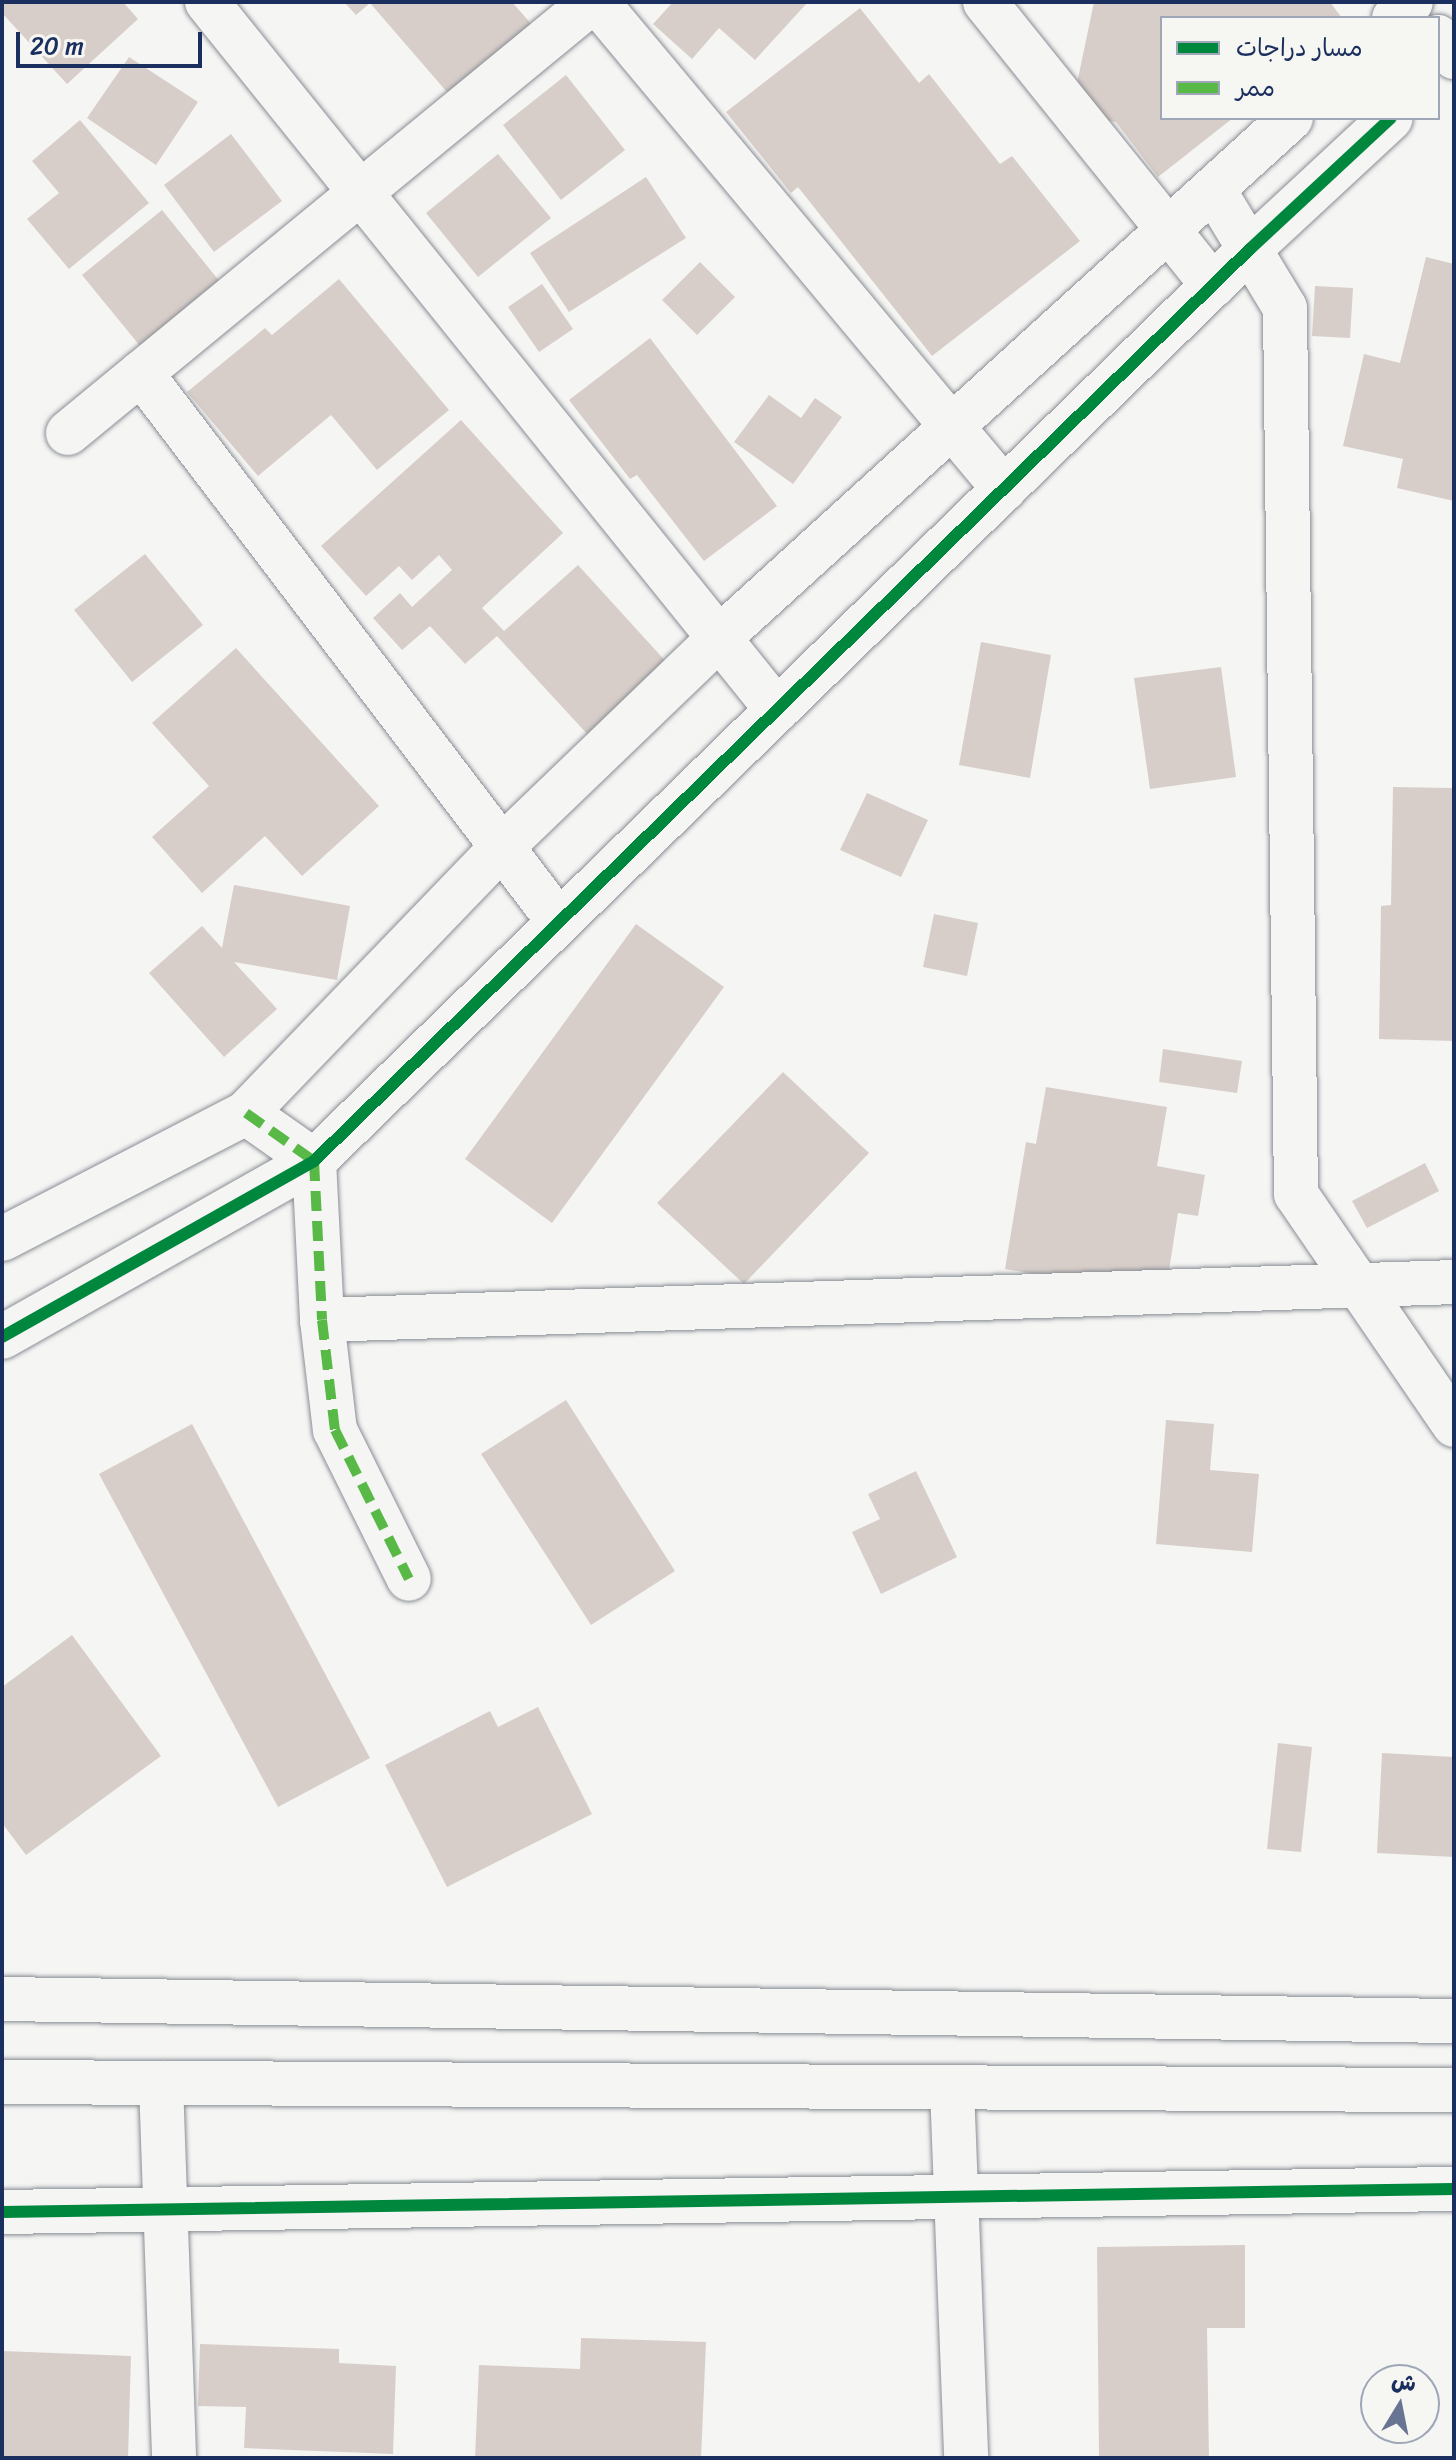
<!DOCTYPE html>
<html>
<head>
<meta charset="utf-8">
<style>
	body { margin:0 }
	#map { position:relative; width:1456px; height:2460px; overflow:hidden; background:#f5f5f3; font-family:Sriracha,"Playpen Sans Arabic",sans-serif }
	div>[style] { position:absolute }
	.building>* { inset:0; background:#d8cec9 }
	.roads { filter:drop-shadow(0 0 2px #898d95) drop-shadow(0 0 2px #898d95) }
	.minor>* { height:44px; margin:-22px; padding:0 22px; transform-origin:22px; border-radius:22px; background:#f5f5f3 }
	.major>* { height:44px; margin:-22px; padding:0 22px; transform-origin:22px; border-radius:22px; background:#f5f5f3 }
	.quiet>* { height:10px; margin-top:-5px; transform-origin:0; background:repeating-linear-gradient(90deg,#58b947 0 20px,transparent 0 30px) }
	.cycleway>* { height:12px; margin:-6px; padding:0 6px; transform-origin:6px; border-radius:6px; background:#00873e }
	span { translate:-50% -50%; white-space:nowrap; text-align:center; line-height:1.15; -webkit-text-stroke:7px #f6f6f2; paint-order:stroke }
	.frame { position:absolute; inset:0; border:4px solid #1b2f5e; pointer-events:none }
	.legend { position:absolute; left:1160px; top:16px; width:280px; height:104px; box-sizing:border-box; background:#f6f6f2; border:2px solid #9ea6b7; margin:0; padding:10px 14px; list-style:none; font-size:24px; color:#1b2f5e }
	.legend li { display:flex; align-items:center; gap:16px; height:40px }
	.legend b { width:40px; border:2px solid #9ea6b7 }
	.north { position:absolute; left:1360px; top:2364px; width:80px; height:80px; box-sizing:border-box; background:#f6f6f2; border:2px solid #9ea6b7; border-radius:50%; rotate:10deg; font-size:22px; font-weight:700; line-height:32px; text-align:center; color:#1b2f5e }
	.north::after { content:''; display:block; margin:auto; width:28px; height:36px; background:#677492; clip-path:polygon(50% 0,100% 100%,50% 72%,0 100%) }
	.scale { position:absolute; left:16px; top:32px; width:186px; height:36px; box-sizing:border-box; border:4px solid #1b2f5e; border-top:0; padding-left:10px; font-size:24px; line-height:28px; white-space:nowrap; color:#1b2f5e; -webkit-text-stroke:6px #f6f6f2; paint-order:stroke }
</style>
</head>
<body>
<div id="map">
	<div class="building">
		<i style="clip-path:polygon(2px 2px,123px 2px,138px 19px,67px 84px,2px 13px)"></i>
		<i style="clip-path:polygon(344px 2px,512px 2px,541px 35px,459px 106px,370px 3px,356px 15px)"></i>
		<i style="clip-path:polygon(673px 2px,808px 2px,755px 60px,719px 28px,692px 59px,653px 24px)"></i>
		<i style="clip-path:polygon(1094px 2px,1330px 2px,1342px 18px,1162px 18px,1162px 118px,1233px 118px,1158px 177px,1116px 122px,1100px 119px,1076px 88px)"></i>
		<i style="clip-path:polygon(860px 8px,919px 83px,929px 74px,1000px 164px,1012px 156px,1080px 241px,932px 356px,798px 187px,791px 193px,726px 112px)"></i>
		<i style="clip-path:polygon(129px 57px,198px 102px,156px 165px,87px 118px)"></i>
		<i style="clip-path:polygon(566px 75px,625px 150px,561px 200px,503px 125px)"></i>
		<i style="clip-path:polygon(80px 120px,149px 203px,69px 269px,27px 219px,59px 193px,32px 161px)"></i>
		<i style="clip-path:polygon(231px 134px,282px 201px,214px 252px,164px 185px)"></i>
		<i style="clip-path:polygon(498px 154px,551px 218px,478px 277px,426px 213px)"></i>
		<i style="clip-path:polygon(646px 177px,686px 238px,569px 312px,530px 253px)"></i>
		<i style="clip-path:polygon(162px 210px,229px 293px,149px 357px,82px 275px)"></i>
		<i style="clip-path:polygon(1426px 257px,1454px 264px,1454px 501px,1397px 488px,1403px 459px,1343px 446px,1364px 354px,1400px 363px)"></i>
		<i style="clip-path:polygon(700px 262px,735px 297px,697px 335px,662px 300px)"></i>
		<i style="clip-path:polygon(339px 279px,449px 410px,377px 470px,331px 415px,258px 476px,187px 392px,265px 328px,272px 335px)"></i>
		<i style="clip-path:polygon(542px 284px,573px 329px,539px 352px,508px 307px)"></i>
		<i style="clip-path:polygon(1315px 286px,1353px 288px,1350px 338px,1312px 336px)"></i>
		<i style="clip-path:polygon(650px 338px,777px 506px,704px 561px,637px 475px,630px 479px,569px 400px)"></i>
		<i style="clip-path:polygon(769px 395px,801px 418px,815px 398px,842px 417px,793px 484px,734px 442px)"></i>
		<i style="clip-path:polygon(461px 420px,563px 533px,482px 608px,504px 631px,578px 565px,680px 677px,601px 749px,497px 636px,465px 664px,430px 626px,402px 650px,373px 618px,400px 593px,412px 607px,452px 570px,439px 555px,412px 580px,399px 566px,366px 596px,321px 546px)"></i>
		<i style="clip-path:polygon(145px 554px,203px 625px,132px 682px,74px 610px)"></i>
		<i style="clip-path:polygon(981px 642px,1051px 655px,1030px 778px,959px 765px)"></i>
		<i style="clip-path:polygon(236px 648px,379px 806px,302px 876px,265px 836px,202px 893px,152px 837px,209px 786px,152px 723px)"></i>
		<i style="clip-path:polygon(1221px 667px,1236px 777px,1150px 789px,1134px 678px)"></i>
		<i style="clip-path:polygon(1393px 787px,1454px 788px,1454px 1041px,1379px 1039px,1381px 906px,1391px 905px)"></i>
		<i style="clip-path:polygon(867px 793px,928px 820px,901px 877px,840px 850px)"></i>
		<i style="clip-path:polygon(234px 885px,350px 906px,337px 980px,234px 962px,277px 1009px,224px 1057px,149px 973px,202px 926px,222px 948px)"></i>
		<i style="clip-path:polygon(934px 914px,978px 923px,967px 976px,923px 967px)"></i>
		<i style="clip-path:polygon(636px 924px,724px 987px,552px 1223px,465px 1159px)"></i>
		<i style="clip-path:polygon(1163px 1049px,1242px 1061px,1237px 1093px,1159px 1082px)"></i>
		<i style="clip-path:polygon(783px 1072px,869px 1153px,744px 1284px,657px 1203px)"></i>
		<i style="clip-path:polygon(1046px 1087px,1167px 1107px,1157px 1166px,1205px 1175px,1198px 1216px,1178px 1213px,1165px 1296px,1005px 1269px,1026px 1142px,1036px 1144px)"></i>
		<i style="clip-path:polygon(1425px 1163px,1439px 1191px,1367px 1228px,1352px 1201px)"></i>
		<i style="clip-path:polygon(566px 1400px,675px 1571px,591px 1625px,481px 1454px)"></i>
		<i style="clip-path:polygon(1166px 1420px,1214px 1424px,1210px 1470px,1259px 1474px,1252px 1552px,1156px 1544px)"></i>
		<i style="clip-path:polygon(192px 1424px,370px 1758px,278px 1807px,99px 1474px)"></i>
		<i style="clip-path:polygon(916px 1471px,957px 1557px,881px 1594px,852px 1532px,880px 1519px,868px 1494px)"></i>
		<i style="clip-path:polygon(72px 1635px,161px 1756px,26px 1855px,2px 1823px,2px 1687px)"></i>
		<i style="clip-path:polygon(538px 1707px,592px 1814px,447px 1887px,385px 1765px,490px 1711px,498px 1727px)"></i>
		<i style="clip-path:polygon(1278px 1743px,1312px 1747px,1301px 1852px,1267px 1849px)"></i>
		<i style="clip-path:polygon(1382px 1753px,1454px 1757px,1454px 1857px,1377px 1853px)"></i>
		<i style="clip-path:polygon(1245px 2245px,1245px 2328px,1207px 2328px,1209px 2458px,1099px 2458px,1097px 2247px)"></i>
		<i style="clip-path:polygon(581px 2338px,706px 2342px,701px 2458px,475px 2458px,479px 2365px,580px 2369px)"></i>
		<i style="clip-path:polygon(200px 2344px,339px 2349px,339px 2363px,396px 2366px,393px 2454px,244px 2448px,246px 2407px,198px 2406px)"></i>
		<i style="clip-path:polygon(2px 2351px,131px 2356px,128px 2458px,2px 2458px)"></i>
	</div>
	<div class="roads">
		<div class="minor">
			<i style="left:207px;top:2px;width:909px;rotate:51.16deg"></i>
			<i style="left:597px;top:2px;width:635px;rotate:50.11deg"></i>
			<i style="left:985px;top:2px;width:364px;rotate:51.2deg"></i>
			<i style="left:1394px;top:18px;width:23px;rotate:-43deg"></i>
			<i style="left:1438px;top:37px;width:26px;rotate:51deg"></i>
			<i style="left:1215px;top:192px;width:135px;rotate:58.9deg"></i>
			<i style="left:1285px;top:308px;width:886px;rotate:89.29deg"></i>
			<i style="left:1296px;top:1194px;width:280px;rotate:55.6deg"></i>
			<i style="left:141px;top:373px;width:584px;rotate:-39.44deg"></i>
			<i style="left:68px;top:433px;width:94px;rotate:-39.4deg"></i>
			<i style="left:141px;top:373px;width:690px;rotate:52.71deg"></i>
			<i style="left:246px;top:1113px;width:83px;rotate:35.2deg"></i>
			<i style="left:314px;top:1161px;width:159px;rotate:87.1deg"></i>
			<i style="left:322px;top:1320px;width:111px;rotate:83.3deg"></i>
			<i style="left:335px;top:1430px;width:166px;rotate:63.6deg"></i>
			<i style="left:2px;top:1239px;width:275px;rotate:-27.3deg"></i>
			<i style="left:246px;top:1113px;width:369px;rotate:-46.1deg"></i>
			<i style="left:502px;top:847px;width:301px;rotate:-43.9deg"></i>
			<i style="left:719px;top:638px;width:773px;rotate:-42.27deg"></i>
			<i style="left:322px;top:1320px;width:1133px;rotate:-1.92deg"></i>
			<i style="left:2px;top:1337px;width:358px;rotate:-29.4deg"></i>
			<i style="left:314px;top:1161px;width:1307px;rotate:-44.26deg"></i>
			<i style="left:1250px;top:249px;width:192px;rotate:-42.9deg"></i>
			<i style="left:161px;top:2083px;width:375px;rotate:88deg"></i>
			<i style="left:952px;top:2088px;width:370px;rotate:87.8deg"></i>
			<i style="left:2px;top:2212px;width:1452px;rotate:-0.91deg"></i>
		</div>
		<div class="major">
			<i style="left:2px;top:1999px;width:1452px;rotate:0.87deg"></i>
			<i style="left:2px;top:2082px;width:1452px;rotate:0.32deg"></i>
		</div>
	</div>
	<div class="quiet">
		<i style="left:246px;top:1113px;width:83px;rotate:35.2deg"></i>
		<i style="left:314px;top:1161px;width:159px;rotate:87.1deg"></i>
		<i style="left:322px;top:1320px;width:111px;rotate:83.3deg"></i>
		<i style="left:335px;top:1430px;width:166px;rotate:63.6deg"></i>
	</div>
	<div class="cycleway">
		<i style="left:2px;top:1337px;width:358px;rotate:-29.4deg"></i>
		<i style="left:314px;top:1161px;width:1307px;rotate:-44.26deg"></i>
		<i style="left:1250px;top:249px;width:192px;rotate:-42.9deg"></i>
		<i style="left:2px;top:2212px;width:1452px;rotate:-0.91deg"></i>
	</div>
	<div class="frame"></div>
	<ul class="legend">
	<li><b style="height:10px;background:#00873e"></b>مسار دراجات</li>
	<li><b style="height:10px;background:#58b947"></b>ممر</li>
	</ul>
	<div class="north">ش</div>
	<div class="scale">20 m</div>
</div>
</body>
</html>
